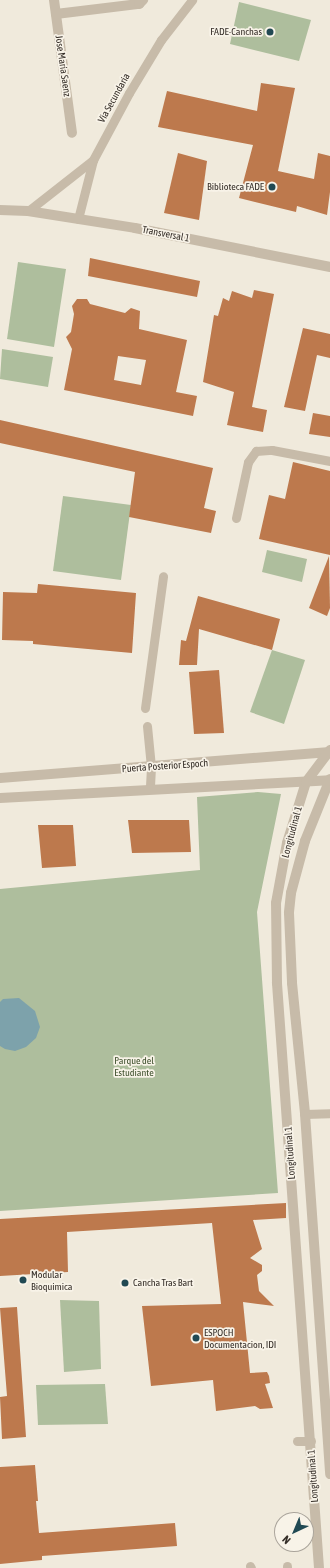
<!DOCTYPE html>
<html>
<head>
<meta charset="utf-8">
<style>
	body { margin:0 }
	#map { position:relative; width:330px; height:1568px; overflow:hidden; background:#f0eadc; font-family:"Asap Condensed",sans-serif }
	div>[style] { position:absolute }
	.green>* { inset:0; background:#aebe9d }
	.water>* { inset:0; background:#7da2ab }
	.building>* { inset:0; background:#bd794d }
	.lane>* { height:9px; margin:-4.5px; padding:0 4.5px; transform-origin:4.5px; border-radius:4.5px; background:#c7bba9 }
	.street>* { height:10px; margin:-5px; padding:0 5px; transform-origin:5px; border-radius:5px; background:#c7bba9 }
	.dots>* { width:11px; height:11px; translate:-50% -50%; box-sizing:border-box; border:2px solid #f8f3e8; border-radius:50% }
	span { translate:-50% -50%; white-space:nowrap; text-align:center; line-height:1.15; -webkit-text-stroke:3.5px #f8f3e8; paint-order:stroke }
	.poi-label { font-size:10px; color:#352e28 }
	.right { translate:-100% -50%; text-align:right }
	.left { translate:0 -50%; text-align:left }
	.street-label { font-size:10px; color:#352e28 }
	.park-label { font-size:10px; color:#3f512e }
	.north { position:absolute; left:274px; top:1512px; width:40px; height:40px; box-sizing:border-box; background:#f8f3e8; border:1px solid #aaa49b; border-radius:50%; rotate:224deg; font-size:11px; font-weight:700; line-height:16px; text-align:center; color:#352e28 }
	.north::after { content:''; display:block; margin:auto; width:14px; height:18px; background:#214953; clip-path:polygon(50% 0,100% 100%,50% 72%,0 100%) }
</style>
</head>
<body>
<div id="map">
	<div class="green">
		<i style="clip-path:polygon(239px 2px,311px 20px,299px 61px,230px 44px)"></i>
		<i style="clip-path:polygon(18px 262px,66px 269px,54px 347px,7px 339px)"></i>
		<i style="clip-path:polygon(2px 349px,53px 357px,48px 387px,0 379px)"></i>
		<i style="clip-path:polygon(63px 496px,131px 505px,121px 580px,53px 571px)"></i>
		<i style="clip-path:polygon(267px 550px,307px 559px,302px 582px,262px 572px)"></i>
		<i style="clip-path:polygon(272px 650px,305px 660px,284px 724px,250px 712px)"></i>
		<i style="clip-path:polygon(258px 792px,281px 794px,257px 912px,278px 1193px,0 1211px,0 889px,200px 870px,197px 797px)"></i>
		<i style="clip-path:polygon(60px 1300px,99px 1301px,101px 1369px,64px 1372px)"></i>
		<i style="clip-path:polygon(105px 1384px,108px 1424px,38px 1425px,36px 1385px)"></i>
	</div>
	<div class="water">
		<i style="clip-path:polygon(19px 998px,35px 1011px,40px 1027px,36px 1038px,26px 1047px,15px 1051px,5px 1049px,0 1046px,0 1002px,3px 999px)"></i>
	</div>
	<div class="building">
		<i style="clip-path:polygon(261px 83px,295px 88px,278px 171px,314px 179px,318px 153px,330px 156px,330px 192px,327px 215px,297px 206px,296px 212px,239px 198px,253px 145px,158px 127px,167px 91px,257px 111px)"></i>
		<i style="clip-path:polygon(178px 153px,207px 161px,199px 220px,164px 213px)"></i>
		<i style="clip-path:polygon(90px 258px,200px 281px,197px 297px,88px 276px)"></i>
		<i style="clip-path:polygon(254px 290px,274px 294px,252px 407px,267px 410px,263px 432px,227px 425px,234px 392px,203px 382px,214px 315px,218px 316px,223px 298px,229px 301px,232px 291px,252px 298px)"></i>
		<i style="clip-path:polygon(evenodd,77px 299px,87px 299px,90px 304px,125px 313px,131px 308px,140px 311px,139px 329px,187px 340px,176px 392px,197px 396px,193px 416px,64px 390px,72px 349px,66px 337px,71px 332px,74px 314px,72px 306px,77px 299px,118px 356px,146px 360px,141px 385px,114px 380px,118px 356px)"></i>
		<i style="clip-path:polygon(303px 328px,330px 334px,330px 358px,317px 355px,305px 411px,284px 407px)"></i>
		<i style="clip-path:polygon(313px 413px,330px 416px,330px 437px,309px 434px)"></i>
		<i style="clip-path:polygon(0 420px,213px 468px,204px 508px,216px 511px,211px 533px,129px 517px,135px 472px,0 443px)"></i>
		<i style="clip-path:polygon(293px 462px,330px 471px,330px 555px,259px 539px,269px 495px,285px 499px)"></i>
		<i style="clip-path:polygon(329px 556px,330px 608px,327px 616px,309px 608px)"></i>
		<i style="clip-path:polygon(38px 584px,136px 593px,132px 653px,33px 644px,33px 641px,2px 640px,3px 592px,37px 593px)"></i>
		<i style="clip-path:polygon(198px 596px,280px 619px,272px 650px,199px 629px,197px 665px,179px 665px,181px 640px,186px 641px)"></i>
		<i style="clip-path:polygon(219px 670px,224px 733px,194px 734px,189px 672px)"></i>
		<i style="clip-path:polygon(128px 820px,189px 820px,191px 852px,132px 853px)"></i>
		<i style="clip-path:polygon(38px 825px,73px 825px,76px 866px,42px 868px)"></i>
		<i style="clip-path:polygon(286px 1203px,286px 1218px,253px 1220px,262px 1249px,250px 1258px,262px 1265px,262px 1271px,257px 1275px,259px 1291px,274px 1306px,243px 1302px,250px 1373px,267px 1372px,269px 1376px,270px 1383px,265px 1384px,273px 1408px,260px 1409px,255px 1406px,216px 1411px,213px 1380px,151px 1386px,142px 1306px,221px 1304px,212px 1223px,67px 1232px,68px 1272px,0 1276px,0 1219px)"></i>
		<i style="clip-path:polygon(17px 1307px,26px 1437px,2px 1439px,0 1397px,7px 1396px,0 1308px)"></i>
		<i style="clip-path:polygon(35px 1465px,38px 1501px,36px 1501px,39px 1533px,175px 1523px,177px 1546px,42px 1556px,42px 1560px,0 1564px,0 1467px)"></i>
	</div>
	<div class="lane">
		<i style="left:28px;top:211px;width:83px;rotate:-38.1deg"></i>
		<i style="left:78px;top:219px;width:61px;rotate:-75.7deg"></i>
		<i style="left:93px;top:160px;width:76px;rotate:-61.8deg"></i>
		<i style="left:129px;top:93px;width:62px;rotate:-58.9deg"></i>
		<i style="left:161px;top:40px;width:51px;rotate:-52.2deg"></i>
		<i style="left:236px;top:518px;width:57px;rotate:-77.9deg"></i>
		<i style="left:248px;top:462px;width:14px;rotate:-54deg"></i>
		<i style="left:256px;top:451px;width:16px;rotate:-4deg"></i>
		<i style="left:272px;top:450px;width:59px;rotate:10.7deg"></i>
		<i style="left:145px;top:708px;width:133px;rotate:-82.2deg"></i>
		<i style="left:147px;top:726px;width:41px;rotate:84.4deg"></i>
		<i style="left:151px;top:767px;width:22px;rotate:93deg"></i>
		<i style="left:305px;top:1114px;width:25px;rotate:-2deg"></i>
		<i style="left:297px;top:1441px;width:14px"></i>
		<i style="left:250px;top:1566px;width:2px;rotate:63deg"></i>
		<i style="left:287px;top:1566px;width:2px;rotate:90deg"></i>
	</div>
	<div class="street">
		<i style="left:54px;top:0;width:134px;rotate:82.3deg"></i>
		<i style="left:56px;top:14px;width:84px;rotate:-6.9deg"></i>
		<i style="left:139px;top:4px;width:6px;rotate:-45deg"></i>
		<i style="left:0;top:210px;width:28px;rotate:2deg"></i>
		<i style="left:28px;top:211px;width:108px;rotate:9deg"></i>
		<i style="left:135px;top:228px;width:199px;rotate:11.3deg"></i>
		<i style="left:0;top:778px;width:331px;rotate:-4.5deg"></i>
		<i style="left:330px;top:779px;width:67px;rotate:112deg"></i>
		<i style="left:305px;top:841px;width:54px;rotate:105.1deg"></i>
		<i style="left:291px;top:893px;width:20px;rotate:96deg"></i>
		<i style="left:289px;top:913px;width:70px;rotate:87.5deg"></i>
		<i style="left:292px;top:983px;width:132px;rotate:84.3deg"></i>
		<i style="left:305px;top:1114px;width:361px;rotate:86deg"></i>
		<i style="left:0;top:798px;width:330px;rotate:-3.1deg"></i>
		<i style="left:319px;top:1568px;width:587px;rotate:-94.11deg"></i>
		<i style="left:277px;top:983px;width:80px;rotate:-90.7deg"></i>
		<i style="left:276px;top:903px;width:61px;rotate:-79.6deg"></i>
		<i style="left:287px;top:843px;width:64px;rotate:-72.7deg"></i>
		<i style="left:306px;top:782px;width:40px;rotate:-53deg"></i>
	</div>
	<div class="dots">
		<i style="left:270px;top:32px;background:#214953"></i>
		<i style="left:272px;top:187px;background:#214953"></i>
		<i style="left:23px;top:1280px;background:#214953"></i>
		<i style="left:125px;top:1283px;background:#214953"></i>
		<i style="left:196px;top:1338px;background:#214953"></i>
	</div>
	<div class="poi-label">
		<span class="right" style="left:262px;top:32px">FADE-Canchas</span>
		<span class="right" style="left:264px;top:187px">Biblioteca FADE</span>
		<span class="left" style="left:31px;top:1280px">Modular<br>Bioquimica</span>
		<span class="left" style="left:133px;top:1283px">Cancha Tras Bart</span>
		<span class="left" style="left:204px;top:1338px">ESPOCH<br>Documentacion, IDI</span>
	</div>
	<div class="street-label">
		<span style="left:63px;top:66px;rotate:82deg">Jose Maria Saenz</span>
		<span style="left:114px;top:98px;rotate:-61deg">Via Secundaria</span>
		<span style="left:166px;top:234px;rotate:11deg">Transversal 1</span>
		<span style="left:165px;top:766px;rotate:-4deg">Puerta Posterior Espoch</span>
		<span style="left:292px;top:832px;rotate:-75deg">Longitudinal 1</span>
		<span style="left:290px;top:1153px;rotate:-94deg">Longitudinal 1</span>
		<span style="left:313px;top:1476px;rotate:-94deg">Longitudinal 1</span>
	</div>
	<div class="park-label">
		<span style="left:134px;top:1066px">Parque del<br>Estudiante</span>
	</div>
	<div class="north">N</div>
</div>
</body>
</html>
